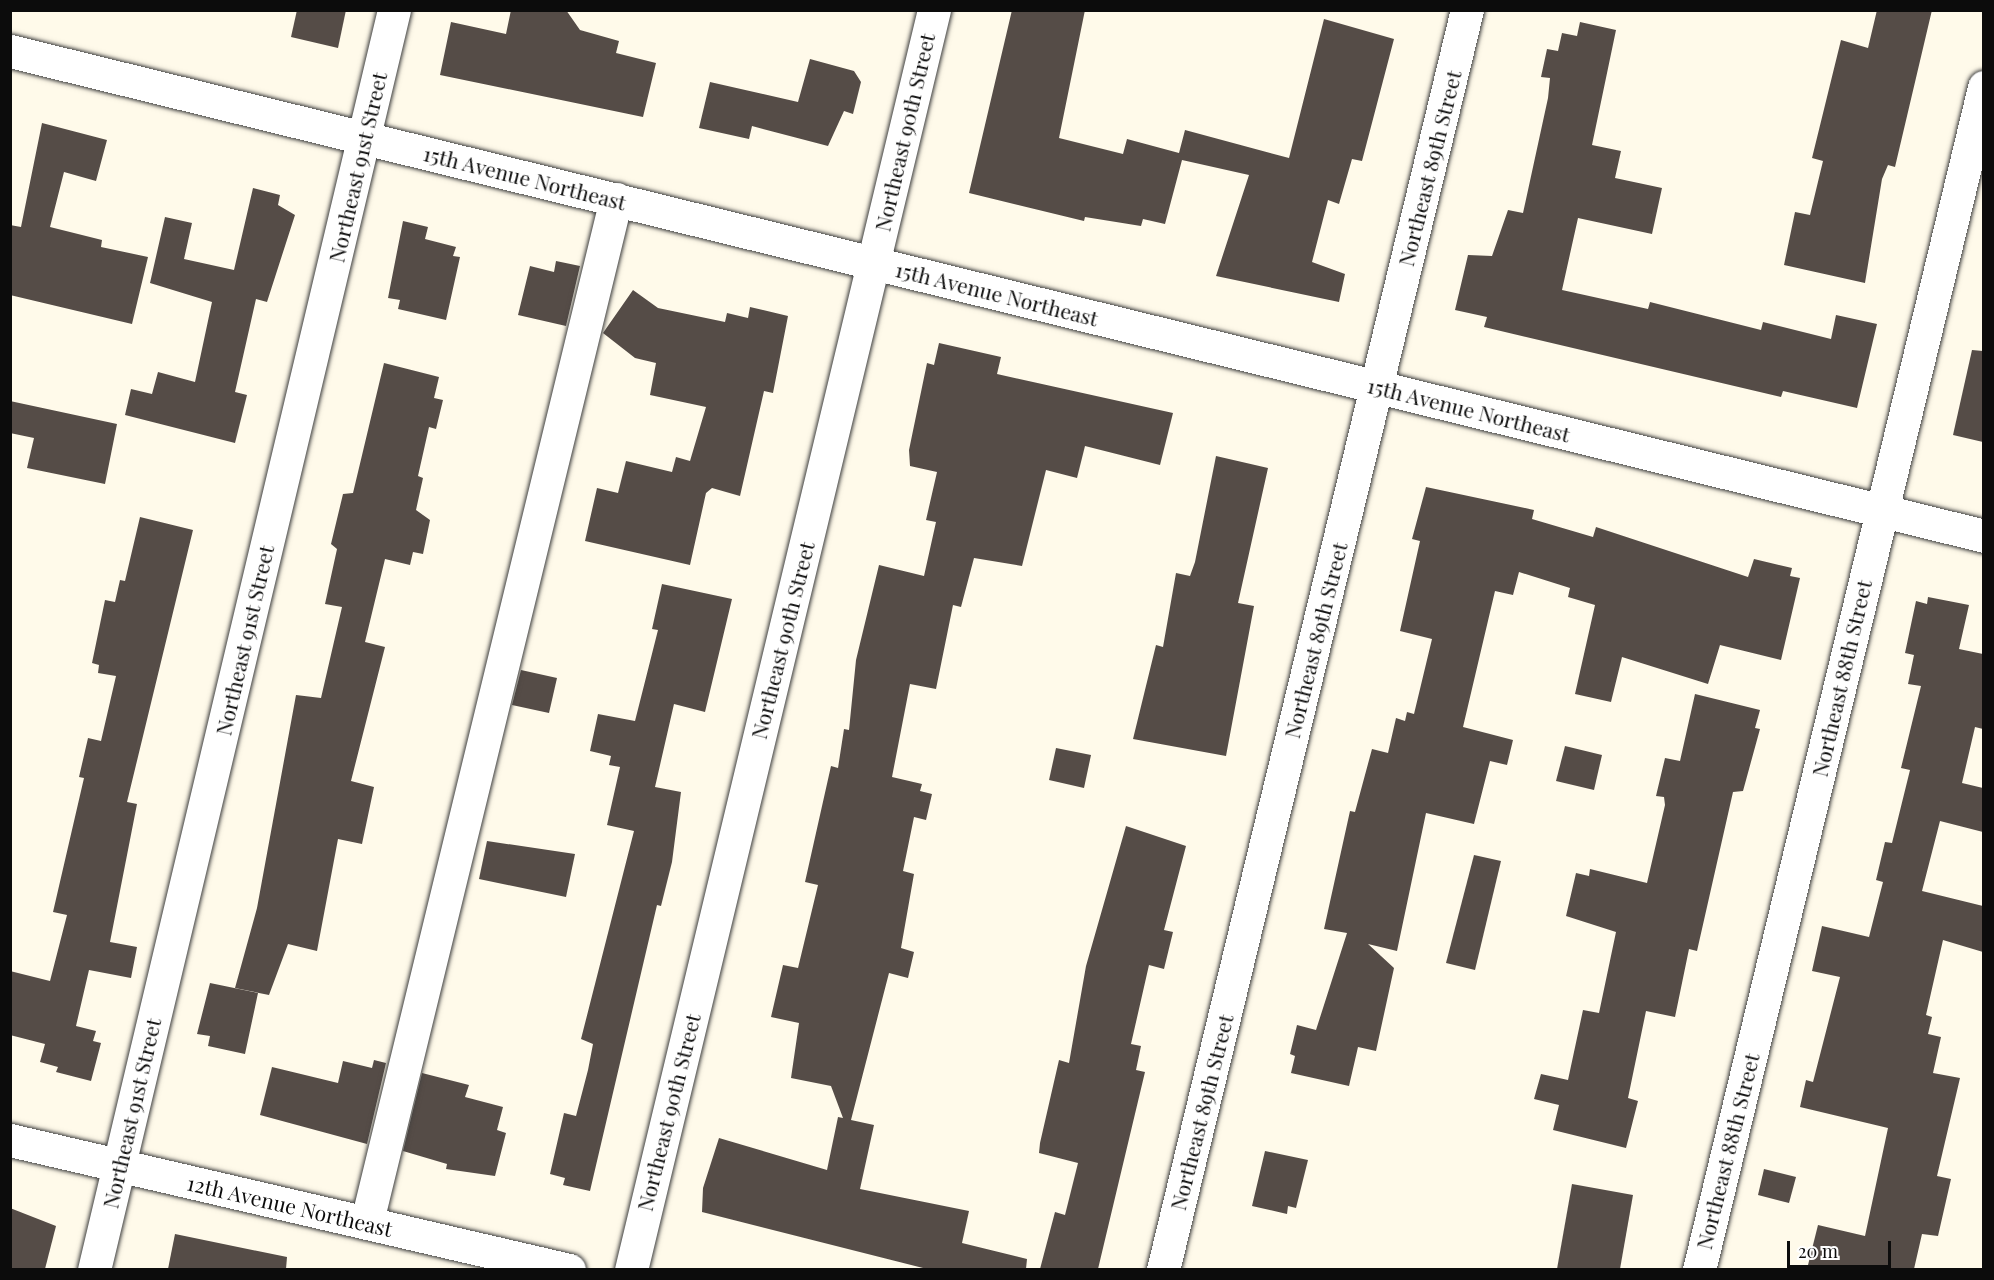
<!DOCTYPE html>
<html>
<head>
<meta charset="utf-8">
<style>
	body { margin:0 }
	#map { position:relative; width:1994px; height:1280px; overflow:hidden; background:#fffaea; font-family:"Playfair Display",serif }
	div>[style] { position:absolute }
	.building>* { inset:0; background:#554c47 }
	.roads { filter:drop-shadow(0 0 2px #3f3f3f) drop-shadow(0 0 2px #3f3f3f) }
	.minor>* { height:33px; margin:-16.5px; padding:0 16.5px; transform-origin:16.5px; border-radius:16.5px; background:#fff }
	span { translate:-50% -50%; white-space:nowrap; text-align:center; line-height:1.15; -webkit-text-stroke:6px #fff; paint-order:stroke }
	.street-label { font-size:21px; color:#0c0c0c }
	.frame { position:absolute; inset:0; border:12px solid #0c0c0c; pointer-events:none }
	.scale { position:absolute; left:1787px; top:1241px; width:104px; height:27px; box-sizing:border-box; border:3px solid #0c0c0c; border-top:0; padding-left:8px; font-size:18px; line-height:21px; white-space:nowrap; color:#0c0c0c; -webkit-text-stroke:4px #fff; paint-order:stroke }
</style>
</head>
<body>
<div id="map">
	<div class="building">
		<i style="clip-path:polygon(297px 10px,346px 10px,338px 48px,291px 37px)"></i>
		<i style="clip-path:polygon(511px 10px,566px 10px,580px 30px,619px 41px,616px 53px,656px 63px,643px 117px,440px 75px,451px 22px,506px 34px)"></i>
		<i style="clip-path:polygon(1012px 10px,1085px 10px,1059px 138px,1123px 154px,1127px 139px,1179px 153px,1185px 130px,1289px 158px,1324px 19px,1394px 39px,1362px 161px,1352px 159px,1339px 204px,1328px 200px,1312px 262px,1345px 274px,1339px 302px,1216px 276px,1249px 175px,1182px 160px,1165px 224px,1143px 219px,1141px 226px,1085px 217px,1084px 221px,969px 193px)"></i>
		<i style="clip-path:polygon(1877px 10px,1932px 10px,1895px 167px,1888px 165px,1882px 179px,1865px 283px,1784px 265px,1795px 212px,1810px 215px,1823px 161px,1812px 158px,1841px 40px,1868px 48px)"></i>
		<i style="clip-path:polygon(1580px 22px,1616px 30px,1592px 145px,1621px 151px,1615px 178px,1662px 188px,1652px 234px,1578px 218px,1562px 290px,1648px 309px,1650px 302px,1761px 330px,1763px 322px,1831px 339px,1836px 315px,1877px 324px,1857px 408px,1783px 391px,1781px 397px,1484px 327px,1487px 317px,1455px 310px,1468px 255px,1492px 256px,1508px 210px,1523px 213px,1548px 98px,1550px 78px,1541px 77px,1547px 49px,1558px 51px,1562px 33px,1577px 36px)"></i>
		<i style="clip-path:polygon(810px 59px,854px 71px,861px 82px,853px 114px,844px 111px,828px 146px,752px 126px,749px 139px,699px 128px,710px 82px,798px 102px)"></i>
		<i style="clip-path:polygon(42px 123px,107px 140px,96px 181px,64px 172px,50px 227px,102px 240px,101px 247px,148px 257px,132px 324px,10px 295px,10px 225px,21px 227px)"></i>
		<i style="clip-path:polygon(253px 188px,280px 195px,278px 205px,295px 215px,267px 302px,256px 299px,235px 392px,247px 395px,235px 443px,125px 415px,131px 389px,152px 394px,158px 372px,195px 382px,212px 302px,150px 283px,165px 217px,192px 223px,184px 259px,234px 270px)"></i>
		<i style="clip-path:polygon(403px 221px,428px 227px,425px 239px,456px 247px,453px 256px,460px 257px,446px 320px,398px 309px,400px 300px,388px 298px)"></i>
		<i style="clip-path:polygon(556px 261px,580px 266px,566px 326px,518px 315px,530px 266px,554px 272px)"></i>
		<i style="clip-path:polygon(633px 290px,658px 308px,725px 322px,727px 313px,748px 318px,750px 307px,788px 316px,773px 393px,764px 391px,740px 496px,712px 488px,706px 493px,690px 565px,585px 541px,597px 488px,618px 493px,626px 461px,672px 472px,676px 457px,690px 461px,706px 407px,650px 395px,656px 363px,635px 358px,603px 333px)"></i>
		<i style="clip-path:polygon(939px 343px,1001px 357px,997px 374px,1173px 413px,1160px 465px,1085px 446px,1077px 478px,1046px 470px,1022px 566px,974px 558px,961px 607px,953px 605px,936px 689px,910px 684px,892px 777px,922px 784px,920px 791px,932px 794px,926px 820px,914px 817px,903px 871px,914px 874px,901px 948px,914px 952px,908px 978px,889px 973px,851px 1120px,874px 1125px,860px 1189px,969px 1211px,962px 1243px,1027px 1259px,1026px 1269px,927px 1269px,702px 1212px,703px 1188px,719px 1138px,827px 1170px,838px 1117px,843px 1118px,831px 1086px,791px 1078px,799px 1023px,771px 1017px,783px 965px,798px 968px,818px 885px,805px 882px,831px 766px,838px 768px,844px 729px,849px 730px,856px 660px,879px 565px,924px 576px,936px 522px,926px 520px,937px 472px,910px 466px,909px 450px,927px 363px,934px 365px)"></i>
		<i style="clip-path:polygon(1972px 350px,1983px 351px,1983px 442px,1953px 435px)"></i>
		<i style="clip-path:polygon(384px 363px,439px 377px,434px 398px,443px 400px,436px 429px,429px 427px,418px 476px,423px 478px,416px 510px,430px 520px,423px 554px,413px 552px,410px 565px,385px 559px,365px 642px,385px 647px,351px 781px,374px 787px,362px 844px,338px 839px,317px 951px,288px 944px,269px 995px,235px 988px,257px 908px,296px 695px,321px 698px,342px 607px,325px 604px,337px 549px,331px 544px,343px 494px,353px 493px)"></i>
		<i style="clip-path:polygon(10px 401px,117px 424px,105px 484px,27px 468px,34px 438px,10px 433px)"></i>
		<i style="clip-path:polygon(1216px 456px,1268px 468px,1238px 603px,1254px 606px,1226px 756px,1133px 739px,1156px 645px,1163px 647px,1176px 573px,1190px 576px,1195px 562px)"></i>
		<i style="clip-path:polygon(1426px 487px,1534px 510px,1532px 519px,1593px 537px,1596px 527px,1748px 577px,1754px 559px,1792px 568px,1790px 576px,1800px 578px,1781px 660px,1720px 645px,1708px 684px,1622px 657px,1611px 702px,1575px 694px,1595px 605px,1568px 597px,1570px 588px,1519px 572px,1513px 595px,1495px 591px,1463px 727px,1513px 740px,1507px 765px,1490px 761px,1474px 824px,1426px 813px,1397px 951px,1368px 944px,1394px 968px,1376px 1051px,1358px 1047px,1349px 1086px,1291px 1073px,1295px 1056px,1290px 1054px,1297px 1025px,1316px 1030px,1347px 933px,1324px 929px,1350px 811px,1355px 812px,1372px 749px,1388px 753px,1396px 718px,1405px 721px,1407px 712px,1414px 714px,1432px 639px,1400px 631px,1420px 541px,1412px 539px)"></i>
		<i style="clip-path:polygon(140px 517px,193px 530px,127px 802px,137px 804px,110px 942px,137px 947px,131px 978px,89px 970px,76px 1026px,96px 1031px,93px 1041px,101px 1043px,91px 1081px,56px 1072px,58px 1067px,40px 1062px,45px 1044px,10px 1035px,10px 971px,50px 981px,67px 915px,53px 912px,84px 778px,79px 777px,88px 738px,101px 741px,116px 676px,98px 673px,99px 665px,92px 663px,105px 600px,115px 602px,120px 580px,125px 581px)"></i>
		<i style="clip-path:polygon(662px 584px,732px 599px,705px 712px,674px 704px,655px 787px,681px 792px,672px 862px,661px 906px,657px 905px,590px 1191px,563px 1185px,565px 1178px,550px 1174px,564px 1113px,576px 1116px,588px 1070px,593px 1044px,581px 1039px,634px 831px,607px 825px,620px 767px,609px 765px,611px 756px,590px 751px,598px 714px,635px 721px,658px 630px,652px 629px)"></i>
		<i style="clip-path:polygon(1928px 597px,1969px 605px,1959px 649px,1983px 654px,1983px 729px,1975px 727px,1962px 783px,1983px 788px,1983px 832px,1940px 821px,1922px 891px,1983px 906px,1983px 952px,1943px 940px,1926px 1015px,1932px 1017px,1928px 1034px,1941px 1037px,1933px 1073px,1960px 1078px,1937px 1176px,1951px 1179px,1938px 1236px,1922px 1234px,1914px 1269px,1807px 1269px,1818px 1225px,1865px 1236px,1888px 1128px,1800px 1107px,1806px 1080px,1813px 1082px,1840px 977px,1812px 971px,1822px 926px,1869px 937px,1883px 882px,1876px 880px,1885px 842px,1892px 843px,1910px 770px,1901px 768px,1921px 686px,1908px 684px,1914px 655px,1905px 653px,1916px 601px,1927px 604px)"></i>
		<i style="clip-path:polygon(521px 670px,557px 678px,549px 713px,512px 705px)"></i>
		<i style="clip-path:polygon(1695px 694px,1760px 710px,1755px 728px,1760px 729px,1743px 791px,1733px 792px,1697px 951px,1689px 949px,1675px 1017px,1646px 1011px,1628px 1098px,1638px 1101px,1626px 1148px,1553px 1130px,1559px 1105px,1534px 1099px,1541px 1074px,1568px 1080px,1583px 1010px,1599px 1013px,1616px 932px,1566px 916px,1576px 873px,1589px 876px,1590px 869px,1647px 883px,1665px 805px,1664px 797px,1656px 796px,1665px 758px,1680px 761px)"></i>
		<i style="clip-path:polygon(1565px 746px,1602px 755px,1594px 790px,1556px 781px)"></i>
		<i style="clip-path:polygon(1056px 748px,1091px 755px,1084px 788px,1049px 780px)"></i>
		<i style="clip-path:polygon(1126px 826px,1186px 846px,1164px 930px,1173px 932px,1164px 969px,1149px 965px,1131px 1044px,1141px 1046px,1136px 1070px,1145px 1072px,1098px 1269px,1040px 1269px,1055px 1212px,1065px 1215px,1078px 1163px,1039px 1153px,1040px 1143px,1059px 1060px,1069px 1063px,1086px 966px)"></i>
		<i style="clip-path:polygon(487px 841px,575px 854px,566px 897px,479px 879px)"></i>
		<i style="clip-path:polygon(1474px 855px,1501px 861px,1475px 970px,1446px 963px)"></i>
		<i style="clip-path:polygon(210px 983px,258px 993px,245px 1054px,208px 1046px,210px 1036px,197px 1034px)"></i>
		<i style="clip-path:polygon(374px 1060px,386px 1063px,367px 1144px,260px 1115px,272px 1067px,338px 1083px,343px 1061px,372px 1068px)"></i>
		<i style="clip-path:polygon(422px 1073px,469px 1085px,465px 1097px,503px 1107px,497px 1130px,506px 1133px,495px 1176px,446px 1169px,447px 1164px,403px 1151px)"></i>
		<i style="clip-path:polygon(1265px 1151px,1308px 1160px,1296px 1208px,1288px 1206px,1287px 1214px,1252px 1206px)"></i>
		<i style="clip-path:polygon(1764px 1169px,1796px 1177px,1789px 1203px,1758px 1195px)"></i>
		<i style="clip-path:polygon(1572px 1184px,1633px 1195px,1620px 1269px,1557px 1269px)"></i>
		<i style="clip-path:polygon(10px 1208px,56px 1226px,45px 1269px,10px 1269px)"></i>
		<i style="clip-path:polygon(175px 1234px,287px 1257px,286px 1269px,168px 1269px)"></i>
	</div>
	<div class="roads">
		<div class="minor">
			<i style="left:10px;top:51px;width:2033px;rotate:13.8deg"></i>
			<i style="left:10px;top:1140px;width:574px;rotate:13.09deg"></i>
			<i style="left:367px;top:1221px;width:1052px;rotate:-76.31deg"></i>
			<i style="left:94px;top:1270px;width:1295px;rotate:-76.61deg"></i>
			<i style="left:631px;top:1270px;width:1296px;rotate:-76.48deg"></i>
			<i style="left:1163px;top:1270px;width:1296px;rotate:-76.44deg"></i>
			<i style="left:1699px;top:1270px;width:1217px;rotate:-76.45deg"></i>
		</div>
	</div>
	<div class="street-label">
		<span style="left:904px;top:132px;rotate:-77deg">Northeast 90th Street</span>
		<span style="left:357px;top:167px;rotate:-77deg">Northeast 91st Street</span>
		<span style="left:1429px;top:168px;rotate:-76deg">Northeast 89th Street</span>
		<span style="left:525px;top:177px;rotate:14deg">15th Avenue Northeast</span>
		<span style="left:997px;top:293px;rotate:14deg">15th Avenue Northeast</span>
		<span style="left:1469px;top:409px;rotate:14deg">15th Avenue Northeast</span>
		<span style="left:244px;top:640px;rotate:-77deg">Northeast 91st Street</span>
		<span style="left:782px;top:640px;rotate:-76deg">Northeast 90th Street</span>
		<span style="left:1315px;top:640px;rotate:-76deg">Northeast 89th Street</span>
		<span style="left:1841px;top:678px;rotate:-77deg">Northeast 88th Street</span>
		<span style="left:668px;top:1112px;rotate:-76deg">Northeast 90th Street</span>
		<span style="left:1201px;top:1112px;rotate:-76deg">Northeast 89th Street</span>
		<span style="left:131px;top:1113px;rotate:-77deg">Northeast 91st Street</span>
		<span style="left:1727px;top:1151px;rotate:-76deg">Northeast 88th Street</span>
		<span style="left:290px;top:1205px;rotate:13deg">12th Avenue Northeast</span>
	</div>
	<div class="frame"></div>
	<div class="scale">20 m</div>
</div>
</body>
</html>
